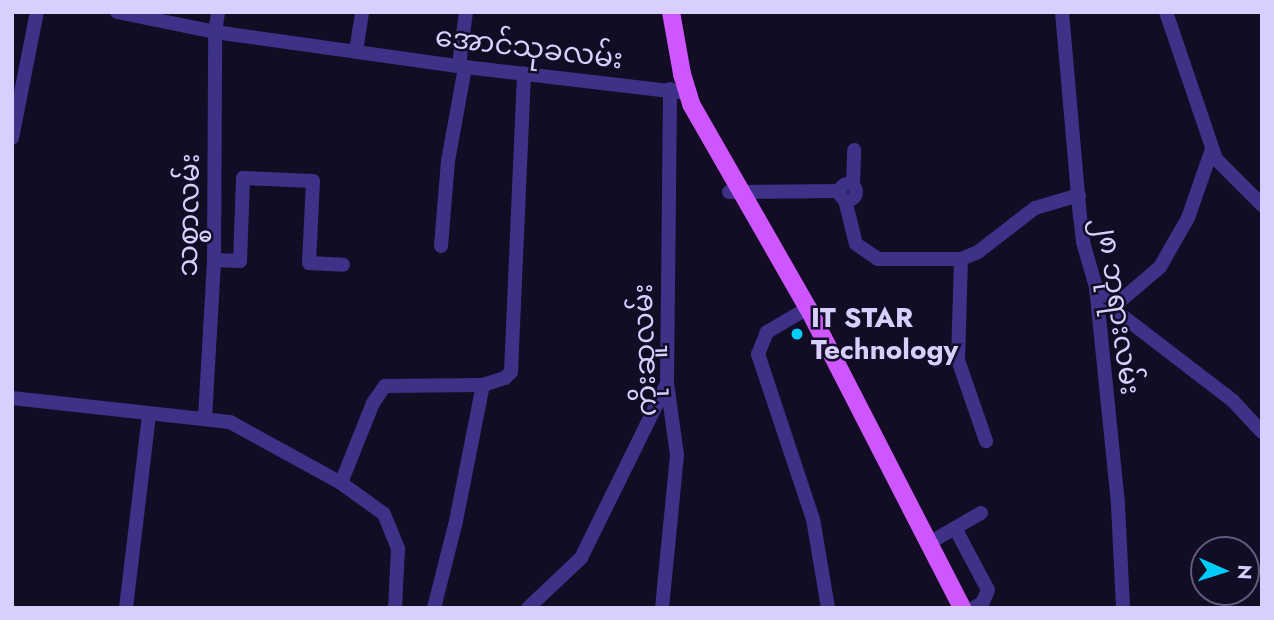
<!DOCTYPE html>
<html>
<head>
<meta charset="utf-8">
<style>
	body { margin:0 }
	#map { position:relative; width:1274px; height:620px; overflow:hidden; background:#120c24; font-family:Jost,"Noto Sans Myanmar",sans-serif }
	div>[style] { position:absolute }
	.minor>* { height:14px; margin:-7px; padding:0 7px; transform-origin:7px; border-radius:7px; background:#3d3288 }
	.minor>.ring { margin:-7px; padding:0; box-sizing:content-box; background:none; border:14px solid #3d3288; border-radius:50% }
	.major>* { height:18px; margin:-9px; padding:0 9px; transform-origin:9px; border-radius:9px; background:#ce56ff }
	.dots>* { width:19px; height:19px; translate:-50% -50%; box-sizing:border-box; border:4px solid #120c24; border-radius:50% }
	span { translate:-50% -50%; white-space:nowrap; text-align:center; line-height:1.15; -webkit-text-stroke:5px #120c24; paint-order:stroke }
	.street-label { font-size:28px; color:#d8cfff }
	.poi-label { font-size:28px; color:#d8cfff; font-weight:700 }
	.left { translate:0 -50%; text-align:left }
	.frame { position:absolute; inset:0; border:14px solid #d8cfff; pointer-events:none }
	.north { position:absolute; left:1190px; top:536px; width:70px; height:70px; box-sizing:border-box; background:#120c24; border:2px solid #615a7c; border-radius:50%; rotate:93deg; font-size:19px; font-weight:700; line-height:28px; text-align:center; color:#d8cfff }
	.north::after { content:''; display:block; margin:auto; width:24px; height:32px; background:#00ccfa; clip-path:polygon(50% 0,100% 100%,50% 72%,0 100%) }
</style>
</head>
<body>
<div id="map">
	<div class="minor">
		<i style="left:117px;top:12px;width:100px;rotate:11.5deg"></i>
		<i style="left:215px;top:32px;width:252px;rotate:8deg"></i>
		<i style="left:465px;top:67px;width:223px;rotate:6.7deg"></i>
		<i style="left:1062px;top:12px;width:205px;rotate:85deg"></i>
		<i style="left:1080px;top:216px;width:26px;rotate:83deg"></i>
		<i style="left:1083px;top:242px;width:47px;rotate:73.9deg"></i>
		<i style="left:1096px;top:287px;width:219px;rotate:84.2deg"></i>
		<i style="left:1118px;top:505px;width:103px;rotate:87.2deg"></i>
		<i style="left:1166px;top:12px;width:155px;rotate:71.2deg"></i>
		<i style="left:1216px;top:159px;width:65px;rotate:45deg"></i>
		<i style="left:356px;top:51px;width:39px;rotate:-81deg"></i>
		<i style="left:459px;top:65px;width:53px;rotate:-82.5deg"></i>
		<i style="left:12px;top:138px;width:128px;rotate:-78.8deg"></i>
		<i class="ring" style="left:840px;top:184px;width:2px;height:2px"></i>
		<i style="left:853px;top:185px;width:35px;rotate:-88deg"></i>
		<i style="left:729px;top:192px;width:111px;rotate:-0.5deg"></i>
		<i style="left:845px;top:200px;width:45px;rotate:76deg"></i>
		<i style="left:856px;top:244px;width:27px;rotate:34deg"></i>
		<i style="left:878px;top:259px;width:83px"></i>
		<i style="left:961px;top:259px;width:18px;rotate:-22deg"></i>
		<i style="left:978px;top:252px;width:72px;rotate:-37.7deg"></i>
		<i style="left:1035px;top:208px;width:46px;rotate:-16.5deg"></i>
		<i style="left:441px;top:246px;width:85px;rotate:-85.3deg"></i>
		<i style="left:448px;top:161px;width:96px;rotate:-79.7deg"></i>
		<i style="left:961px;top:259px;width:101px;rotate:91.7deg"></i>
		<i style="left:958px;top:360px;width:86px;rotate:70.9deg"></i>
		<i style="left:214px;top:260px;width:26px;rotate:2deg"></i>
		<i style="left:240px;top:261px;width:83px;rotate:-87.9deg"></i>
		<i style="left:243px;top:178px;width:70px;rotate:2.5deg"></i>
		<i style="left:313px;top:181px;width:82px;rotate:92.8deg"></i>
		<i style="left:309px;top:263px;width:34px;rotate:3deg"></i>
		<i style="left:1097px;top:288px;width:25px;rotate:53deg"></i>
		<i style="left:1112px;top:308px;width:153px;rotate:37.5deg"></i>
		<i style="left:1233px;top:401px;width:42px;rotate:46.9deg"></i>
		<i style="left:808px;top:308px;width:48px;rotate:149.7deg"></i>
		<i style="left:767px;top:332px;width:24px;rotate:112deg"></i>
		<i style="left:758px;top:354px;width:174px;rotate:71.6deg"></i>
		<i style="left:813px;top:519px;width:90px;rotate:80.4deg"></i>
		<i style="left:1112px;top:308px;width:63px;rotate:-40.5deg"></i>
		<i style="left:1160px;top:267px;width:56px;rotate:-60.3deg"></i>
		<i style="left:1188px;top:218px;width:73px;rotate:-70.8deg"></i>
		<i style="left:12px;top:398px;width:219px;rotate:6.3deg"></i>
		<i style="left:230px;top:422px;width:127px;rotate:28.8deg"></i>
		<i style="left:341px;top:483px;width:53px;rotate:35.8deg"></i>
		<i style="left:384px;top:514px;width:38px;rotate:68deg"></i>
		<i style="left:398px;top:549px;width:59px;rotate:92.9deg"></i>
		<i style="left:205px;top:418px;width:158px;rotate:-86.7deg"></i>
		<i style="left:214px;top:260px;width:228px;rotate:-89.7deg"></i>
		<i style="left:215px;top:32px;width:20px;rotate:-81deg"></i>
		<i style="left:341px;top:483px;width:86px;rotate:-68.2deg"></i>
		<i style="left:373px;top:403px;width:21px;rotate:-55deg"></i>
		<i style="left:385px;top:386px;width:98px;rotate:-0.6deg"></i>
		<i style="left:483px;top:385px;width:23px;rotate:-18deg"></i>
		<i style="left:505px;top:378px;width:8px;rotate:-45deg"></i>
		<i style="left:511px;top:372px;width:299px;rotate:-87.5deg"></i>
		<i style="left:955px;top:528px;width:70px;rotate:62deg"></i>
		<i style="left:988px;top:590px;width:13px;rotate:113deg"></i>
		<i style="left:983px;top:602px;width:11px;rotate:146deg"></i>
		<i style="left:929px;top:543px;width:60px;rotate:-30deg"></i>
		<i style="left:126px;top:608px;width:195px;rotate:-83.2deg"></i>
		<i style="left:434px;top:608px;width:90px;rotate:-75.8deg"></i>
		<i style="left:456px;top:521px;width:139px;rotate:-78.8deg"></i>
		<i style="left:528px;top:608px;width:73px;rotate:-43.3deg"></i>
		<i style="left:581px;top:558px;width:195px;rotate:-63.8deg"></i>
		<i style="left:662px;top:608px;width:154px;rotate:-84.4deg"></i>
		<i style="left:677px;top:455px;width:73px;rotate:-97.9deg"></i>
		<i style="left:667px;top:383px;width:294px;rotate:-89.4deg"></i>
	</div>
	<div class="major">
		<i style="left:671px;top:12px;width:63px;rotate:79.9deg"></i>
		<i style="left:682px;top:74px;width:31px;rotate:73deg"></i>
		<i style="left:691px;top:104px;width:235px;rotate:60.2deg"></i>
		<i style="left:808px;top:308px;width:337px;rotate:62.8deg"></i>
	</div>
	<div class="dots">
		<i style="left:797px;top:334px;background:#00ccfa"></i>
	</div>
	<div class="street-label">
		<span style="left:529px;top:48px;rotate:7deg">အောင်သုခလမ်း</span>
		<span style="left:189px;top:215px;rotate:-89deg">သစ္စာလမ်း</span>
		<span style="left:1118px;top:306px;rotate:82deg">၂၈ ဘုရားလမ်း</span>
		<span style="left:645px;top:350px;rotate:-92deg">ကိုးဆူလမ်း</span>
	</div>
	<div class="poi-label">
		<span class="left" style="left:811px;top:334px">IT STAR<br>Technology</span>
	</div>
	<div class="frame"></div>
	<div class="north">N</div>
</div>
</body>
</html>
